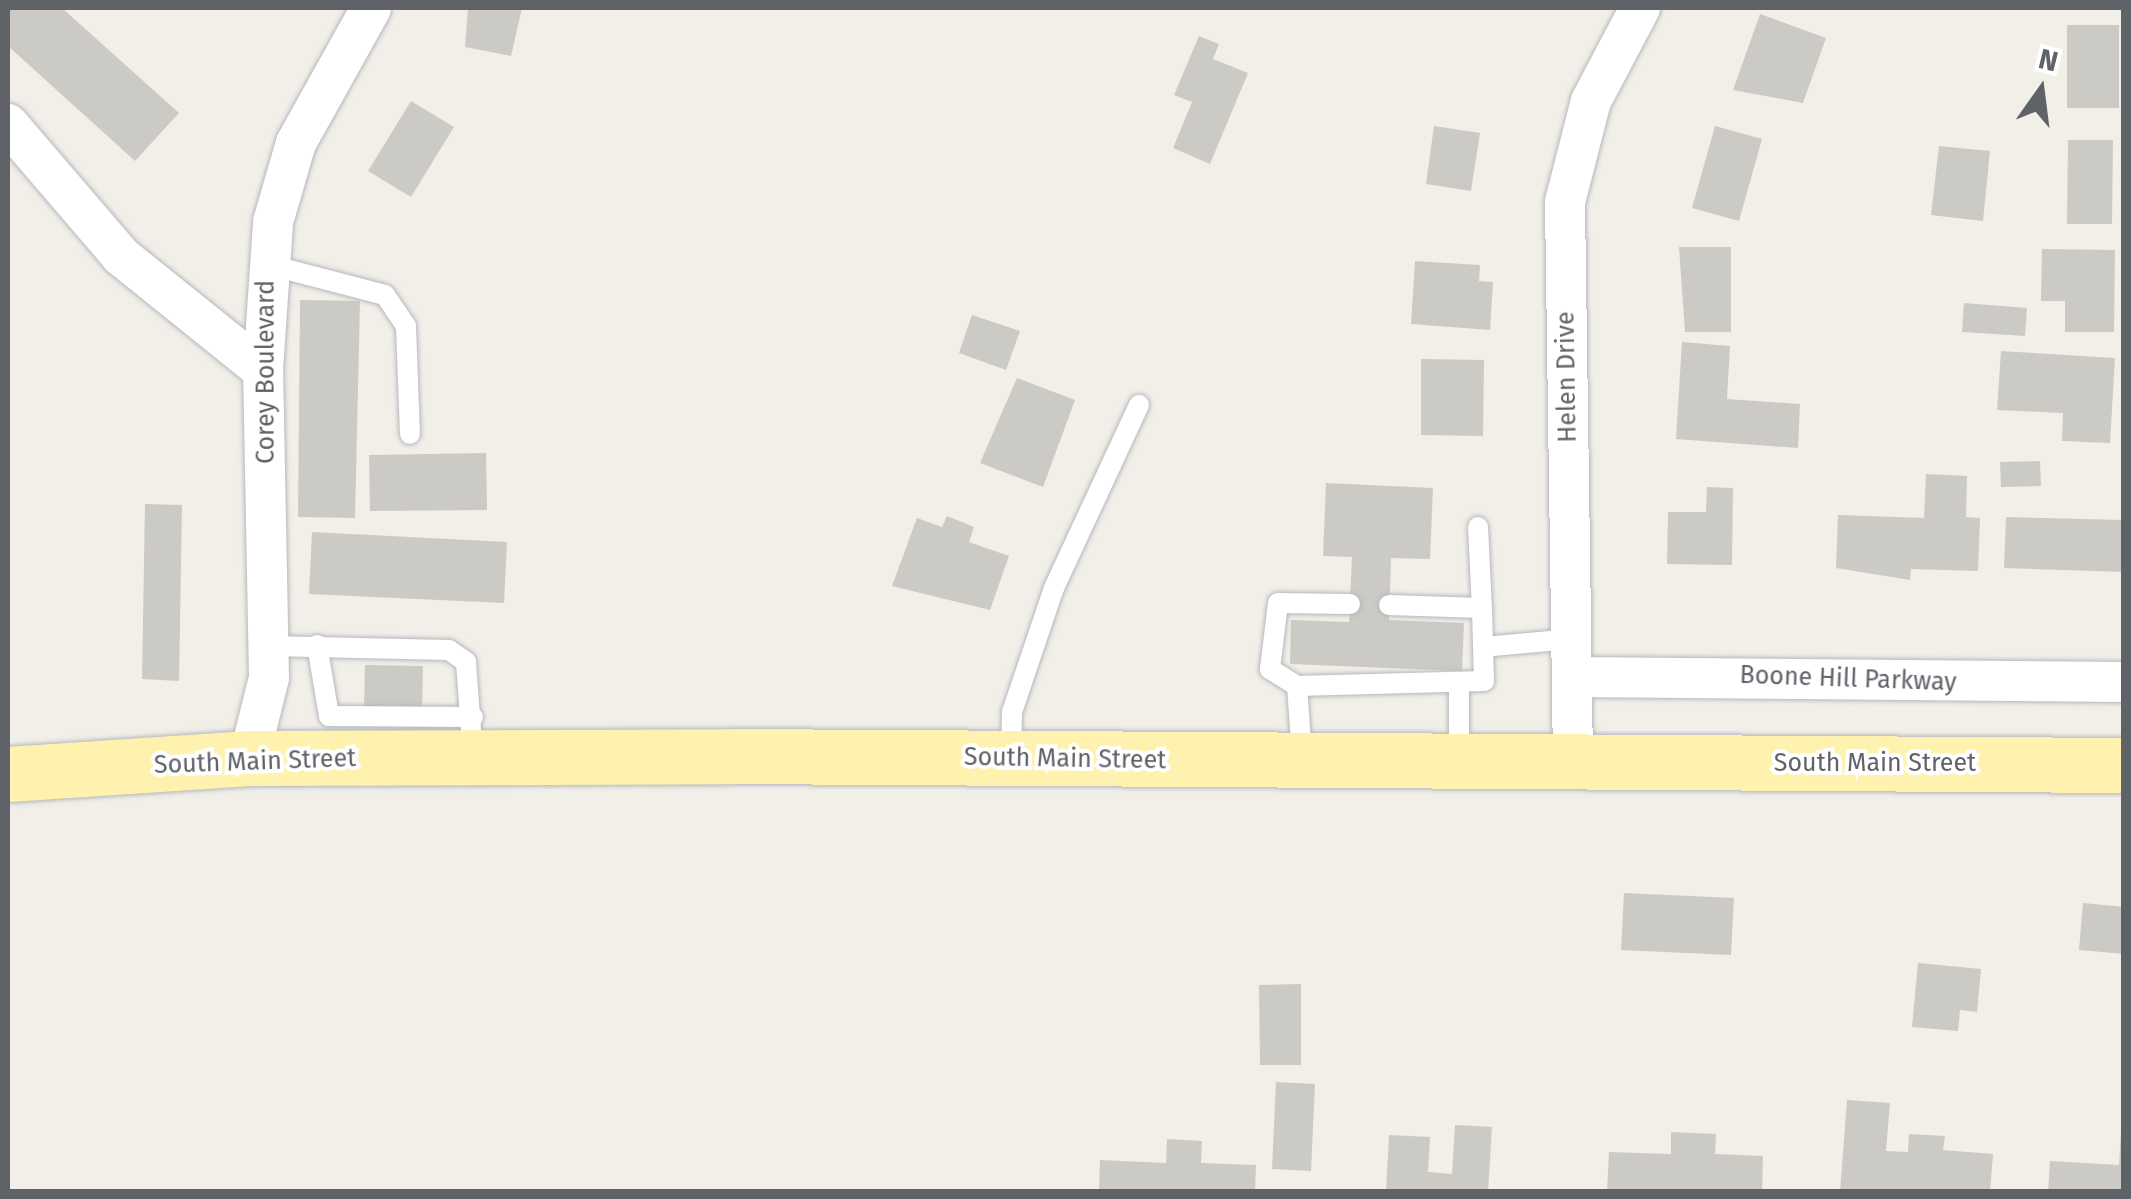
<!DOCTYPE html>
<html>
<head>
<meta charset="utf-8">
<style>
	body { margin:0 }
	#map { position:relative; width:2131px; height:1199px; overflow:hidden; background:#f1efe8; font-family:"Fira Sans",sans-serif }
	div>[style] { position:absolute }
	.building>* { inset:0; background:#cccac5 }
	.roads { filter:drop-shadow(0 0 2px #b5b8bc) drop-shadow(0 0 2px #b5b8bc) }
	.service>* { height:20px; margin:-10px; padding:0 10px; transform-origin:10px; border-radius:10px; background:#fff }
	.minor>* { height:40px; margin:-20px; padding:0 20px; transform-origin:20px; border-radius:20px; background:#fff }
	.primary>* { height:55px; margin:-27.5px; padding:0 27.5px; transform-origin:27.5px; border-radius:27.5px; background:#fff2af }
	span { translate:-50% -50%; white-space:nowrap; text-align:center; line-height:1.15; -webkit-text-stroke:8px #fff; paint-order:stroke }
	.street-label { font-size:25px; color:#5f6368 }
	.frame { position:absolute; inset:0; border:10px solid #5f6368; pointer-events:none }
	.north { position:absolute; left:1991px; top:40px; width:100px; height:100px; -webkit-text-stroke:8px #fff; paint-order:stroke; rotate:14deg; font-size:28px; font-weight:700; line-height:40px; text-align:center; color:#5f6368 }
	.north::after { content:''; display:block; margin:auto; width:35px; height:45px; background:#5f6368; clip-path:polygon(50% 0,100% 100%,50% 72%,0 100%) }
</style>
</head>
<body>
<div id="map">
	<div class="building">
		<i style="clip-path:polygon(8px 8px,62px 8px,179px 113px,135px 161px,8px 46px)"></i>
		<i style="clip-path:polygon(468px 8px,522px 8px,511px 56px,465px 47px)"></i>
		<i style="clip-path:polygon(1760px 14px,1826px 38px,1803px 103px,1733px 90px)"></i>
		<i style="clip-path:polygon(2067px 25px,2119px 25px,2119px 108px,2067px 108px)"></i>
		<i style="clip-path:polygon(1199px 36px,1219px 44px,1213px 59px,1248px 73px,1210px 164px,1173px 148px,1192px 102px,1174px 95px)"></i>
		<i style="clip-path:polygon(411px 101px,454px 127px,411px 197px,368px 171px)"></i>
		<i style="clip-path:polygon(1434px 126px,1480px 133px,1471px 191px,1426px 184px)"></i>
		<i style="clip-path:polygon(1715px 126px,1762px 139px,1739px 221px,1692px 208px)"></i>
		<i style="clip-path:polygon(2068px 140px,2113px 140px,2112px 224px,2067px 224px)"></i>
		<i style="clip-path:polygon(1939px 146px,1990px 151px,1983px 221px,1931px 215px)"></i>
		<i style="clip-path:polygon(1679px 247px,1731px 247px,1731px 332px,1685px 332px)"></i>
		<i style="clip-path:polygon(2042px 249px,2115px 250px,2114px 332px,2065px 332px,2065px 301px,2041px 301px)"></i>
		<i style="clip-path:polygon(1415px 261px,1480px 265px,1479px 281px,1493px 282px,1490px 330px,1411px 324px)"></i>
		<i style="clip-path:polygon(300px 300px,360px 301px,355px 518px,298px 517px)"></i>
		<i style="clip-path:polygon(1964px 303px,2027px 308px,2025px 336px,1962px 332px)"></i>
		<i style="clip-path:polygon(972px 315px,1020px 331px,1006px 370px,959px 353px)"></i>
		<i style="clip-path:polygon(1682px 342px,1730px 346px,1727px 399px,1800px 404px,1798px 448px,1676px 439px)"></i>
		<i style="clip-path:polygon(2001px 351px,2115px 358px,2110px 443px,2062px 441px,2063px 413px,1997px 410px)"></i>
		<i style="clip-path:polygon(1421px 359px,1484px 360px,1483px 436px,1421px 435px)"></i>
		<i style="clip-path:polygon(1017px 378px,1075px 400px,1043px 487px,980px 463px)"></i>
		<i style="clip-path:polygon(486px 453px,487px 510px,370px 511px,369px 455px)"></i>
		<i style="clip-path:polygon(2040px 461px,2041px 486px,2001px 487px,2000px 462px)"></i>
		<i style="clip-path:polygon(1926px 474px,1967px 476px,1966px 517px,1980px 518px,1978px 571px,1911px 569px,1910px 580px,1836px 568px,1838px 515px,1924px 518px)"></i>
		<i style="clip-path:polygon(1326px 483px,1433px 488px,1430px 559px,1391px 558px,1389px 620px,1464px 623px,1462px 671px,1290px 664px,1291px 620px,1349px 622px,1352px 557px,1323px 556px)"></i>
		<i style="clip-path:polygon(1707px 487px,1733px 488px,1732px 565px,1667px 564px,1668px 512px,1706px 512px)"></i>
		<i style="clip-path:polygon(145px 504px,182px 505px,179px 681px,142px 679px)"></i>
		<i style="clip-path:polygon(947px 516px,974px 527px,969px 542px,1009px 556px,990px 610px,892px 586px,917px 518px,942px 527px)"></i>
		<i style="clip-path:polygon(2006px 517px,2124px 520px,2124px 572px,2004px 568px)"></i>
		<i style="clip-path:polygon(312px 532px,507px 542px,504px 603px,309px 594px)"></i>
		<i style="clip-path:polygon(365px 665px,423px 666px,422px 707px,364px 706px)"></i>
		<i style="clip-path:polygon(1624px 893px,1734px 898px,1731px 955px,1621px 950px)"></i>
		<i style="clip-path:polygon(2083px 903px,2124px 907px,2124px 954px,2079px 950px)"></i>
		<i style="clip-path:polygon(1918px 963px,1981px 969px,1977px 1012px,1960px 1010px,1958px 1031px,1912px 1027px)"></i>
		<i style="clip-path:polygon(1301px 984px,1301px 1065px,1260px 1065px,1259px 985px)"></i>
		<i style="clip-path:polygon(1276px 1082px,1315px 1084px,1311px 1171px,1272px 1169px)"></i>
		<i style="clip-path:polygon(1847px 1100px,1890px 1103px,1886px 1151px,1908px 1152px,1909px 1134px,1945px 1136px,1943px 1150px,1993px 1154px,1990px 1192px,1840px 1192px)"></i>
		<i style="clip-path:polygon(1455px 1125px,1492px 1127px,1488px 1192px,1386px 1192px,1389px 1135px,1430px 1137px,1428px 1172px,1452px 1174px)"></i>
		<i style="clip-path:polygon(2121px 1131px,2124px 1192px,2048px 1192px,2050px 1161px,2119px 1165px)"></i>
		<i style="clip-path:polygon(1671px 1132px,1716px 1134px,1715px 1154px,1763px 1156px,1762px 1192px,1607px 1192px,1609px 1152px,1671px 1154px)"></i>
		<i style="clip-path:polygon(1167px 1139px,1202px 1141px,1201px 1163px,1256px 1165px,1255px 1192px,1099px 1192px,1100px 1160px,1166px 1163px)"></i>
	</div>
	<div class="roads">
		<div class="service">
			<i style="left:266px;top:264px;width:123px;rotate:14.6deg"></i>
			<i style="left:385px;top:295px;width:37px;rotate:56deg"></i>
			<i style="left:406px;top:326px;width:108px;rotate:87.9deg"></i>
			<i style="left:1478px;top:527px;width:81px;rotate:87.2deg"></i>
			<i style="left:317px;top:645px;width:72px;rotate:80.4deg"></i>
			<i style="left:329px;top:716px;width:144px;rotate:0.4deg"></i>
			<i style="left:268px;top:646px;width:181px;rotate:1.3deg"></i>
			<i style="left:449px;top:650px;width:21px;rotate:35deg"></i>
			<i style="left:466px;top:662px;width:95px;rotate:85.8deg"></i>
			<i style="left:1483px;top:647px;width:88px;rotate:-5.2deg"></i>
			<i style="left:1297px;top:686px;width:187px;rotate:-1.5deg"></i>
			<i style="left:1484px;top:681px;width:73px;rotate:-91.6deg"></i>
			<i style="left:1482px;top:608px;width:93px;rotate:-178.2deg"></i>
			<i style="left:1011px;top:756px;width:44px;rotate:-88.7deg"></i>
			<i style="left:1012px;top:712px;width:131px;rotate:-71.3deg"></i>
			<i style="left:1054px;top:588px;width:202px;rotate:-65.1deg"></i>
			<i style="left:1302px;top:757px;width:71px;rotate:-94deg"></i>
			<i style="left:1297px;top:686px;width:32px;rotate:-148deg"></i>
			<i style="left:1270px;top:669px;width:66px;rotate:-83.1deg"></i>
			<i style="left:1278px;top:603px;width:72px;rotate:0.8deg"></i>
			<i style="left:1459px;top:759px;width:77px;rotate:-90deg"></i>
		</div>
		<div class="minor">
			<i style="left:8px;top:124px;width:174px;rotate:49.4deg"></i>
			<i style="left:121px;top:256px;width:182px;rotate:38.8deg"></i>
			<i style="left:1572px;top:677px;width:552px;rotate:0.52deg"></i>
			<i style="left:249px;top:758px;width:82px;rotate:-76deg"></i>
			<i style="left:269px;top:678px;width:308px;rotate:-91.1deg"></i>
			<i style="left:263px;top:370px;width:148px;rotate:-86.1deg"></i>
			<i style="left:273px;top:222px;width:82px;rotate:-73.8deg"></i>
			<i style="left:296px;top:143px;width:154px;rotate:-60.9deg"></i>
			<i style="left:1573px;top:762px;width:560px;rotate:-90.82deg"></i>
			<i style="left:1565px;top:202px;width:104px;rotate:-75.6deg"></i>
			<i style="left:1591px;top:101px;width:105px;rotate:-62.2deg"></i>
		</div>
		<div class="primary">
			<i style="left:8px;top:774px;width:242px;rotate:-3.8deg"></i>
			<i style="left:249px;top:758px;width:484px;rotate:-0.2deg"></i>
			<i style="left:733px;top:756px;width:1391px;rotate:0.37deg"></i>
		</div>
	</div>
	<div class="street-label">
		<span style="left:266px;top:372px;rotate:-90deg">Corey Boulevard</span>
		<span style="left:1567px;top:377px;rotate:-91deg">Helen Drive</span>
		<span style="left:1848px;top:679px;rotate:2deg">Boone Hill Parkway</span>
		<span style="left:1065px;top:759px;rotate:1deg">South Main Street</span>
		<span style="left:255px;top:762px;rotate:-2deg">South Main Street</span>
		<span style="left:1875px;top:763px">South Main Street</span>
	</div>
	<div class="frame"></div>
	<div class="north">N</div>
</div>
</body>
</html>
